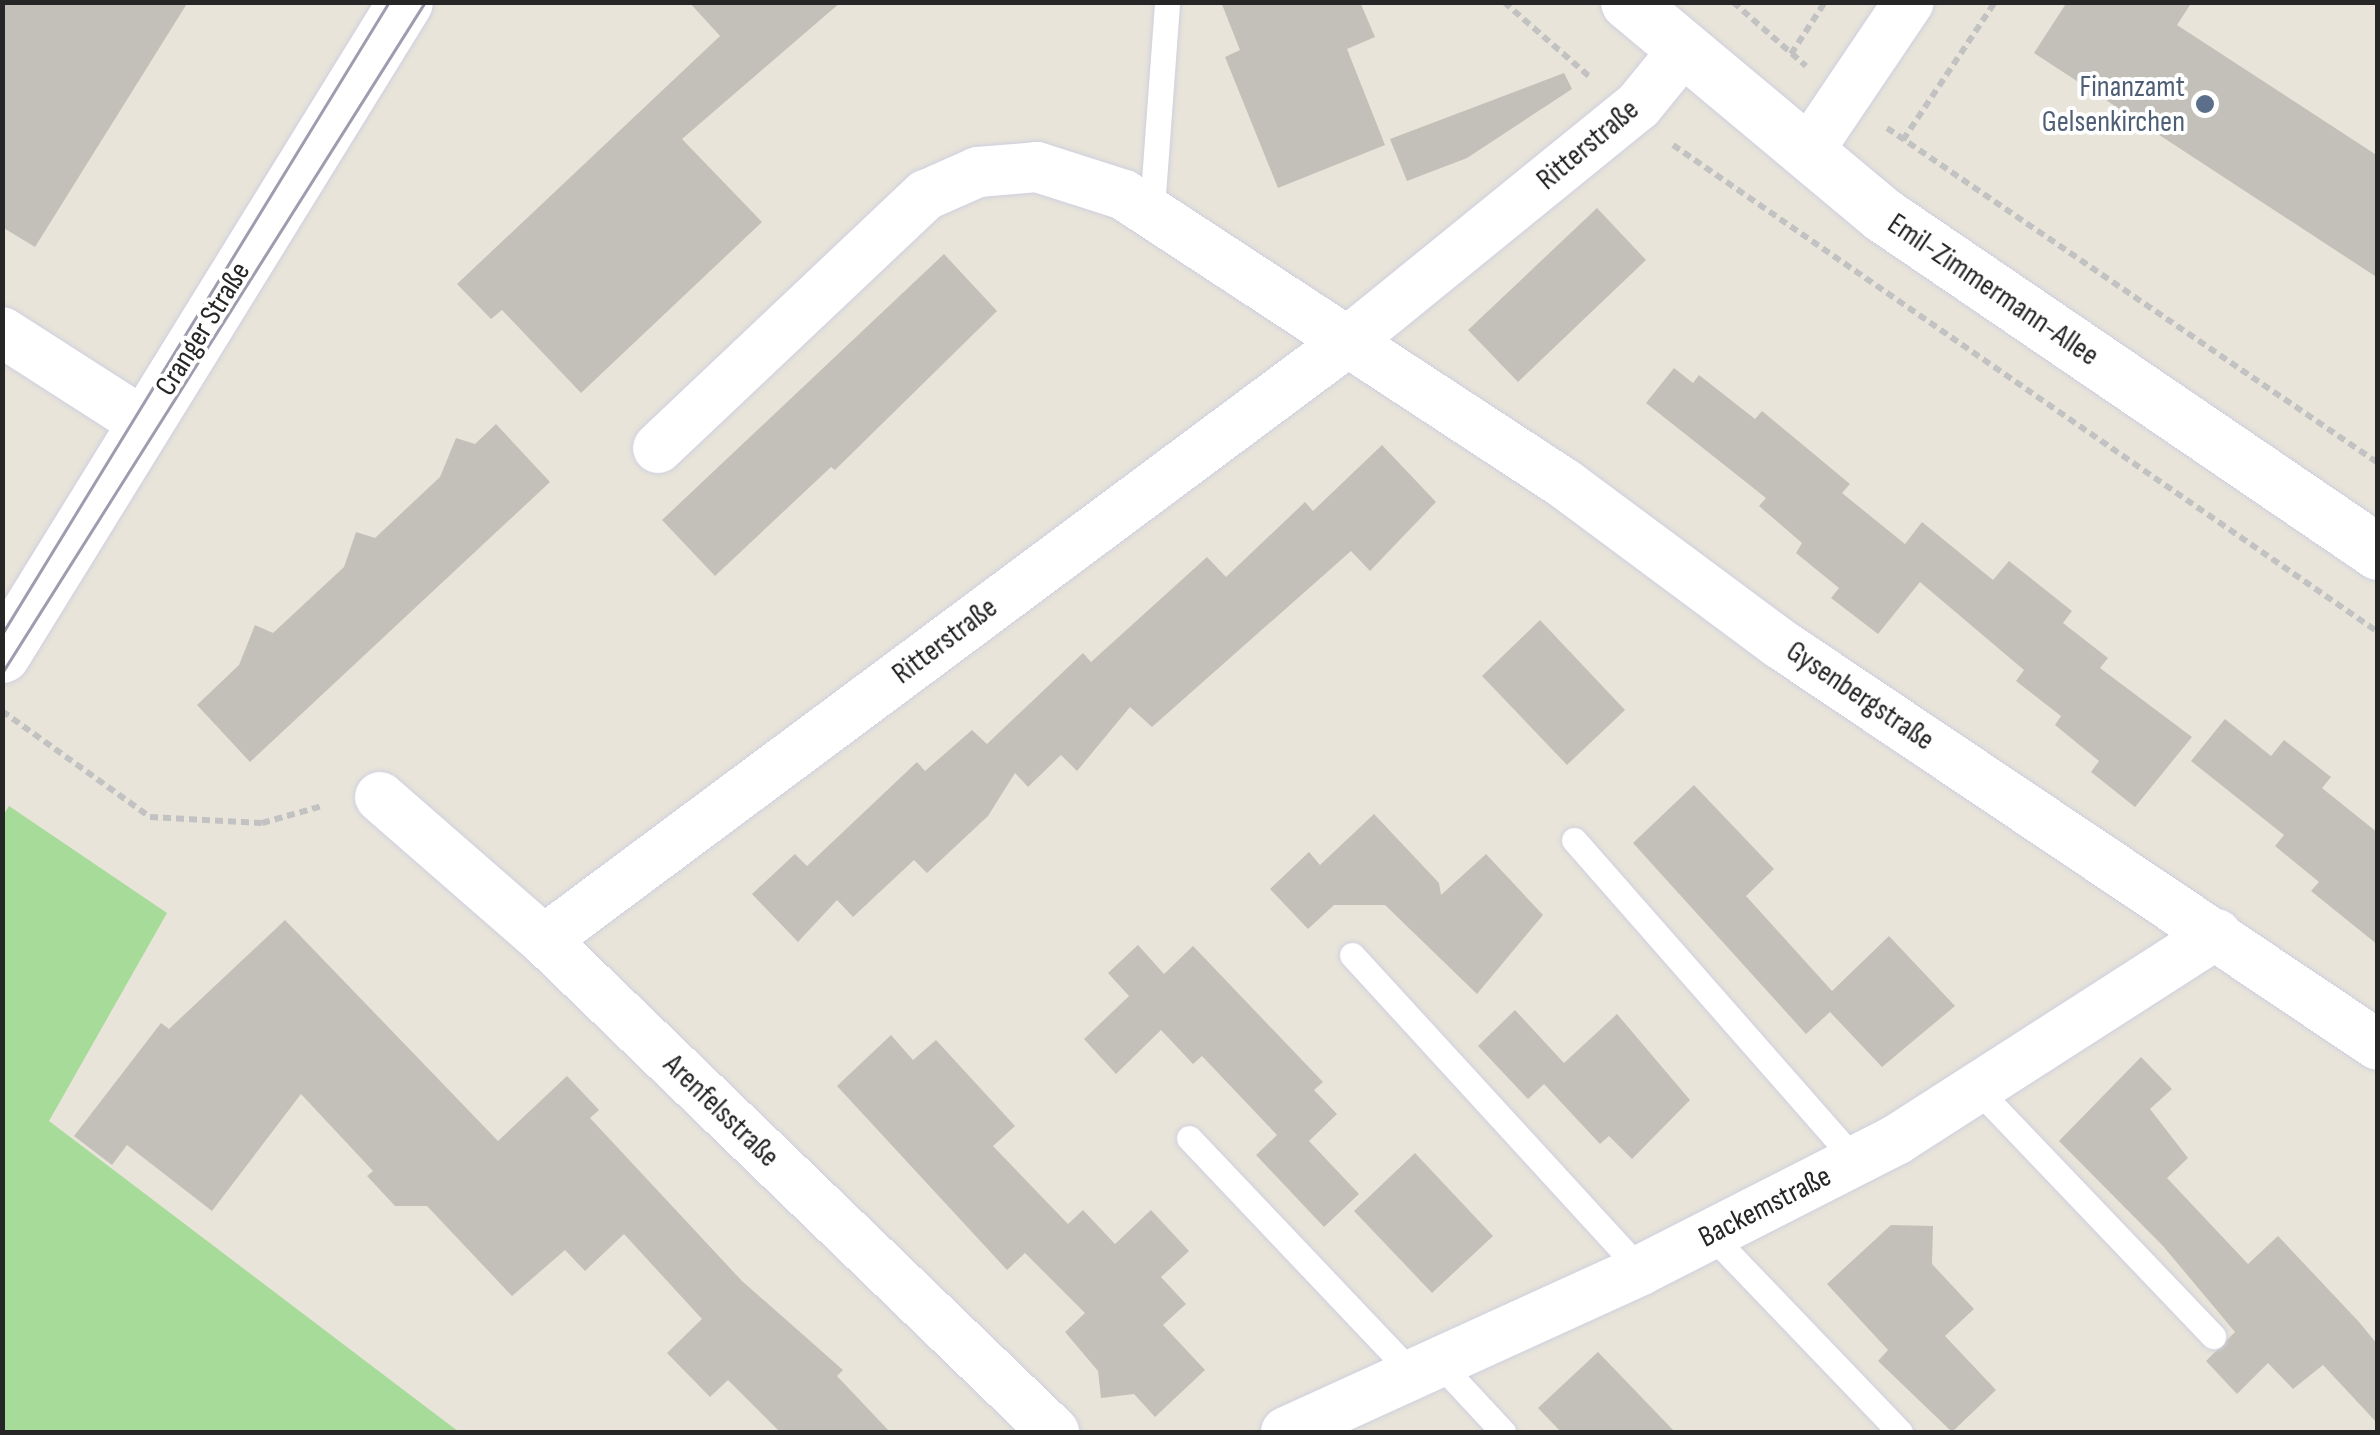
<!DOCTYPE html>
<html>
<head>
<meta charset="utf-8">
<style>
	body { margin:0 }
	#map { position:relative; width:2380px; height:1435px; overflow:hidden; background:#e8e4d9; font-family:"Sofia Sans Condensed",sans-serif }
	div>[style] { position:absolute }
	.green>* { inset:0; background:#a6db99 }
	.building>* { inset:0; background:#c3c0b9 }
	.path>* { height:6px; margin-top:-3px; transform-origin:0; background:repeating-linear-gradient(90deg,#c2c2c2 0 8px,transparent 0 13px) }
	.roads { filter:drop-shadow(0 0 2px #cecfdf) drop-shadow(0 0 2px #cecfdf) }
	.service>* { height:25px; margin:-12.5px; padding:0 12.5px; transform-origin:12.5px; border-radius:12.5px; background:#fff }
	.minor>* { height:50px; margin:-25px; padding:0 25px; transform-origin:25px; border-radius:25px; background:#fff }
	.secondary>* { height:55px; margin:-27.5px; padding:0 27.5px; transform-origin:27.5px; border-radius:27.5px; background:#fff }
	.tram>* { height:2.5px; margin:-1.25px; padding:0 1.25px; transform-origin:1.25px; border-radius:1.25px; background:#9d9daf }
	.dots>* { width:28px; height:28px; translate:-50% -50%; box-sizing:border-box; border:5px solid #fff; border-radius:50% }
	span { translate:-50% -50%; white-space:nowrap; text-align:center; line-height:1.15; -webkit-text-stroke:8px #fff; paint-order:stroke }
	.service-label { font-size:30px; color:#4e5e75 }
	.right { translate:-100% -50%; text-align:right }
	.street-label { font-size:30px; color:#262626 }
	.frame { position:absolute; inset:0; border:5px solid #262626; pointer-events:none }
</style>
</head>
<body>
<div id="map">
	<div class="green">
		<i style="clip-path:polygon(9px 806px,167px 913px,49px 1121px,459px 1432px,3px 1432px,2px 817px)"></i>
	</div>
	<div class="building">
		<i style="clip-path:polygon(2px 2px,188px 2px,35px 247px,2px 227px)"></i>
		<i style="clip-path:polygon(689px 2px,841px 2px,682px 139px,762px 222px,581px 393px,502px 310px,491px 319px,457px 284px,720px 36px)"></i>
		<i style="clip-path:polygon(1221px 2px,1360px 2px,1375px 37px,1347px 49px,1385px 145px,1278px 188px,1225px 57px,1240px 50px)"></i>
		<i style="clip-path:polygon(2067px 2px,2192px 2px,2177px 25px,2378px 156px,2378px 278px,2034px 53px)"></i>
		<i style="clip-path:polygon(1564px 73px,1572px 89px,1467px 158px,1407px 181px,1390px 139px)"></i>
		<i style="clip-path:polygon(1597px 208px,1646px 260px,1518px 382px,1468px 330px)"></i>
		<i style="clip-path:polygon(944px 254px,997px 311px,835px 470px,831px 467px,715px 576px,662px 520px)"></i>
		<i style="clip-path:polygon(1674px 368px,1693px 383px,1699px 375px,1755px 419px,1762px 411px,1850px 484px,1842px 493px,1905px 544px,1922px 522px,1993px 580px,2009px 561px,2072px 611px,2063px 623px,2108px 658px,2100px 668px,2192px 737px,2135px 807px,2091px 772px,2099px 761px,2055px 725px,2061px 716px,2016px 681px,2024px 670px,1920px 582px,1878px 634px,1831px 598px,1839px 588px,1796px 553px,1802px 543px,1759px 506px,1766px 498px,1646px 403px)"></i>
		<i style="clip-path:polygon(496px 424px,550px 482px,250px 762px,197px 705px,239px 665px,255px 625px,273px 633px,344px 567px,356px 532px,375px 538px,440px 477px,456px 438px,475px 444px)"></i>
		<i style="clip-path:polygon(1382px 445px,1436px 502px,1370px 571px,1351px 551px,1152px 727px,1130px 707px,1077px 771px,1061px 755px,1028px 787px,1015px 773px,988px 816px,927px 873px,914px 860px,853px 917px,837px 900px,798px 942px,752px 894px,795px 854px,807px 866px,917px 762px,925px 771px,972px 730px,987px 744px,1083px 653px,1091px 662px,1207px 557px,1226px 577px,1305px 502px,1313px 511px)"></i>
		<i style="clip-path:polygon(1540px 620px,1625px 710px,1567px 765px,1482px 676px)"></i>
		<i style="clip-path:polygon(2225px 719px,2271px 756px,2284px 740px,2331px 777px,2322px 788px,2378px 833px,2378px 945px,2311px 891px,2319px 882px,2275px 846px,2284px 835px,2191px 761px)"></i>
		<i style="clip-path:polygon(1694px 785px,1774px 869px,1746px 896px,1832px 991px,1889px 936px,1955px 1006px,1882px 1067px,1830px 1012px,1806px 1034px,1633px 843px)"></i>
		<i style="clip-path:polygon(1374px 814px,1439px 883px,1441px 895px,1486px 854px,1543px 915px,1477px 994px,1385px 905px,1334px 905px,1308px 929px,1270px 889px,1309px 852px,1320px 865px)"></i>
		<i style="clip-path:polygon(285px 920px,498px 1141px,567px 1076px,599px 1110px,590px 1118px,742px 1281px,843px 1370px,837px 1376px,890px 1432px,780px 1432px,728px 1380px,710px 1397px,667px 1353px,702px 1319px,624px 1234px,585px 1271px,565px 1250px,512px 1296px,427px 1206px,395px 1206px,367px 1176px,373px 1171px,301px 1094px,212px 1211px,127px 1145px,112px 1165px,74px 1136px,161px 1023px,169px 1029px)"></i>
		<i style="clip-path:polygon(1138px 945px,1164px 974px,1193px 946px,1323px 1082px,1314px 1090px,1337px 1114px,1309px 1141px,1359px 1194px,1324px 1227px,1256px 1155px,1277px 1135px,1202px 1056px,1193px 1064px,1161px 1030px,1116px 1074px,1084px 1039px,1129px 996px,1108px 973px)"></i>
		<i style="clip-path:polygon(1515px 1010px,1564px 1063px,1617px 1014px,1690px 1100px,1632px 1159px,1609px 1136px,1600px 1144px,1544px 1084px,1528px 1099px,1478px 1046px)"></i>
		<i style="clip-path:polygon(891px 1035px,913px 1060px,936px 1040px,1015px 1126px,993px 1146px,1068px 1224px,1083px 1210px,1115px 1244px,1151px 1210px,1189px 1251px,1161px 1277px,1186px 1304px,1163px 1325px,1205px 1370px,1155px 1417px,1134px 1394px,1101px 1398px,1098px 1371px,1065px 1332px,1085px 1313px,1025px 1253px,1007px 1270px,837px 1086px)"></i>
		<i style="clip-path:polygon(2141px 1057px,2172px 1089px,2150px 1109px,2188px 1158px,2167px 1178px,2248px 1264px,2278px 1236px,2359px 1322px,2378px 1345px,2378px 1424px,2323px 1365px,2293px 1389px,2268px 1363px,2237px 1394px,2206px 1361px,2235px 1332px,2163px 1246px,2059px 1141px)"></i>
		<i style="clip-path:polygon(1415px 1153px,1493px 1236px,1432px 1293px,1354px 1211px)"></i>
		<i style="clip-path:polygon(1891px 1225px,1933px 1226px,1932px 1264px,1974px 1309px,1945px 1336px,1996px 1390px,1952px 1432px,1878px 1361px,1888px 1350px,1827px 1284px)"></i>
		<i style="clip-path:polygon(1598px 1352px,1675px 1432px,1561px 1432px,1538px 1408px)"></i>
	</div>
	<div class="path">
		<i style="left:1504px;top:2px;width:114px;rotate:41.1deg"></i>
		<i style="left:1733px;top:2px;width:97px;rotate:41.2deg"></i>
		<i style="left:1791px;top:54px;width:62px;rotate:-56.8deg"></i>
		<i style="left:1887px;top:128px;width:594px;rotate:34.3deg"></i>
		<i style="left:1903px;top:140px;width:166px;rotate:-56.3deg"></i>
		<i style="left:1673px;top:145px;width:857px;rotate:34.64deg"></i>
		<i style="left:2px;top:711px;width:182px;rotate:35.6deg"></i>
		<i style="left:150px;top:817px;width:112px;rotate:3.1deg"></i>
		<i style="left:262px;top:823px;width:62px;rotate:-15.8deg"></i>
	</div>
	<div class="roads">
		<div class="service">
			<i style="left:1152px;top:208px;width:207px;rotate:-85.8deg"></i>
			<i style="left:1574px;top:840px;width:427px;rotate:48.7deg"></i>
			<i style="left:1352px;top:955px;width:427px;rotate:47.5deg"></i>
			<i style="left:1977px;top:1089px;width:342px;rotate:46.3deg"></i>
			<i style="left:1189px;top:1138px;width:325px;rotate:46.5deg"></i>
			<i style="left:1711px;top:1235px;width:273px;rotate:46.2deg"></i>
			<i style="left:1438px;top:1362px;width:96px;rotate:47.1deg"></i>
		</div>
		<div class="minor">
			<i style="left:1807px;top:153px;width:182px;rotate:-56deg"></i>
			<i style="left:2px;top:332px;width:169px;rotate:32.7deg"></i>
			<i style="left:658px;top:448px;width:369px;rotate:-43.4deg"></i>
			<i style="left:926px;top:195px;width:57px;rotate:-23.9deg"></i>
			<i style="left:978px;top:172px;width:59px;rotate:-4.8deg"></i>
			<i style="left:1037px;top:167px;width:91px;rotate:17.8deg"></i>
			<i style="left:1124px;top:195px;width:527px;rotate:33.24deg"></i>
			<i style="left:1565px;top:484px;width:267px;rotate:36.6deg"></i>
			<i style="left:1779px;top:643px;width:721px;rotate:33.87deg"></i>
			<i style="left:380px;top:797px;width:218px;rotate:41.1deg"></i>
			<i style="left:544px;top:940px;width:709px;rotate:43.97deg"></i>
			<i style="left:544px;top:940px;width:1000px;rotate:-36.66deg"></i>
			<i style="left:1346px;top:343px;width:376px;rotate:-39.1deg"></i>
			<i style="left:1638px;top:106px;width:70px;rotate:-50.8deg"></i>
			<i style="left:1286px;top:1432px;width:390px;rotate:-24.5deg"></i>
			<i style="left:1641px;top:1270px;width:286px;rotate:-27deg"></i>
			<i style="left:1896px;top:1140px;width:381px;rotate:-32.7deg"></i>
		</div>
		<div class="secondary">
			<i style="left:1628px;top:2px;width:332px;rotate:39.9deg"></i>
			<i style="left:1883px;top:215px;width:599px;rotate:34.25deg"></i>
			<i style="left:2px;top:655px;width:767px;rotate:-58.32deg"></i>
		</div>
	</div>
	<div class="tram">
		<i style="left:2px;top:634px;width:741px;rotate:-58.52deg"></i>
		<i style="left:2px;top:673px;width:793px;rotate:-57.77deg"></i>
	</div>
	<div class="dots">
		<i style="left:2205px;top:104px;background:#5c6f8a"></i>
	</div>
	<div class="service-label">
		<span class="right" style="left:2185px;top:104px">Finanzamt<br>Gelsenkirchen</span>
	</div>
	<div class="street-label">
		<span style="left:1588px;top:145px;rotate:-40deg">Ritterstraße</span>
		<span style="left:1993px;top:290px;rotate:34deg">Emil-Zimmermann-Allee</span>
		<span style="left:203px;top:329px;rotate:-58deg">Cranger Straße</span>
		<span style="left:945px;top:641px;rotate:-37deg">Ritterstraße</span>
		<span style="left:1860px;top:696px;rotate:34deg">Gysenbergstraße</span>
		<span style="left:721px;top:1111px;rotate:44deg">Arenfelsstraße</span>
		<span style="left:1765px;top:1207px;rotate:-27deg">Backemstraße</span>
	</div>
	<div class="frame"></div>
</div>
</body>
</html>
